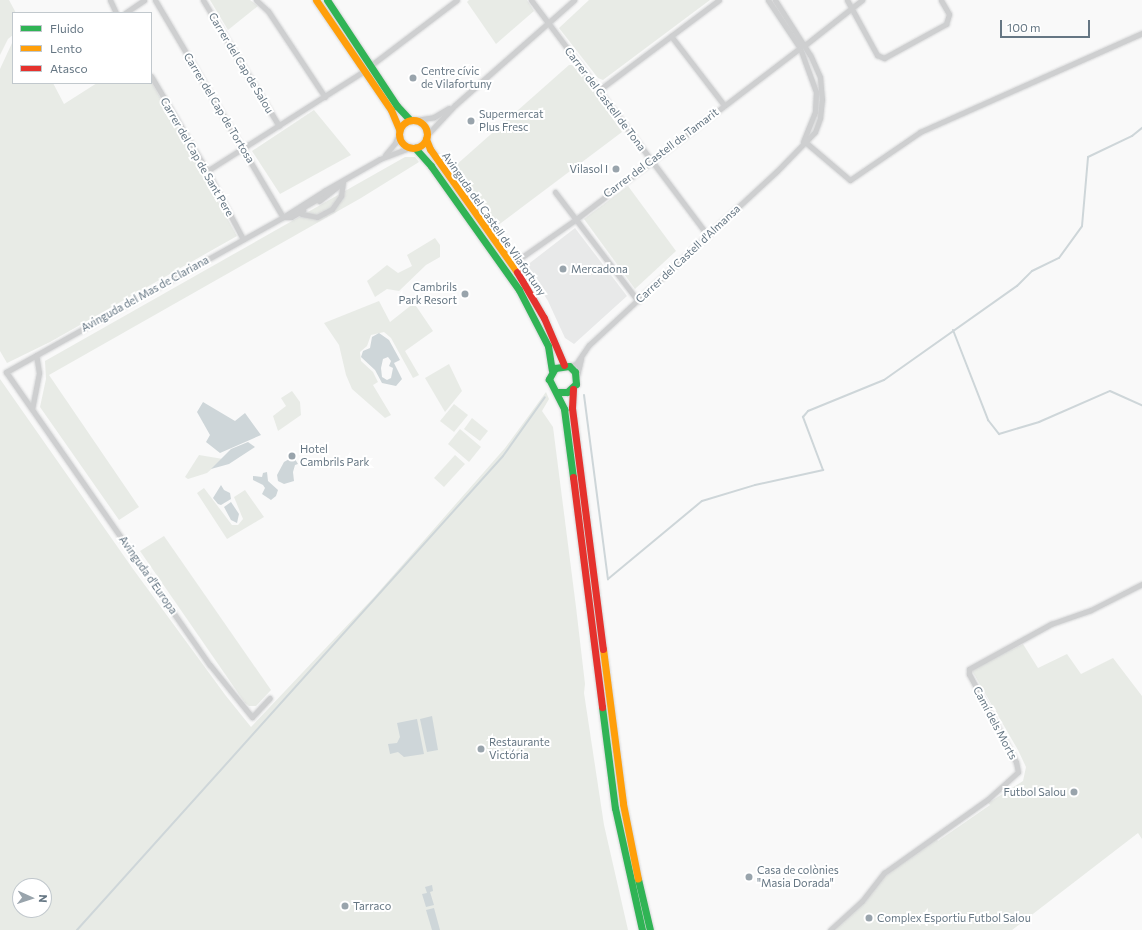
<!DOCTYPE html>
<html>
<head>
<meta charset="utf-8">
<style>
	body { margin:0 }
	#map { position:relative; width:1142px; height:930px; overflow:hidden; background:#f9f9f9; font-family:Commissioner,sans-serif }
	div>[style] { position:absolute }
	.built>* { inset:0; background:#e8e9e9 }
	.green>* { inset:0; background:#e8ebe6 }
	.water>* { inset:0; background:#ced6d9 }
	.stream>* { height:2px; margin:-1px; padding:0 1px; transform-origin:1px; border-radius:1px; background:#ced6d9 }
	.roads { filter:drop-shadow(0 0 1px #d5d6d7) drop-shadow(0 0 1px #d5d6d7) }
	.street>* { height:5px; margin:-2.5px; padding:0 2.5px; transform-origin:2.5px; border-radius:2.5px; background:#cecfd0 }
	.fast>* { height:7px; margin:-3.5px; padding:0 3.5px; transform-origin:3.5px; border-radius:3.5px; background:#30b455 }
	.slow>* { height:7px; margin:-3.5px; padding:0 3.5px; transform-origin:3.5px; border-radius:3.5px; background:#ff9f0a }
	.slow>.ring { margin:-3.5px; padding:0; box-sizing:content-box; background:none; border:7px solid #ff9f0a; border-radius:50% }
	.jam>* { height:7px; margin:-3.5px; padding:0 3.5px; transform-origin:3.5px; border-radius:3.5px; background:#e5322d }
	.dots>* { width:11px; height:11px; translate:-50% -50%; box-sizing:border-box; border:2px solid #fff; border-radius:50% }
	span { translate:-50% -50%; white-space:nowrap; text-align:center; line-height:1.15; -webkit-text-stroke:4px #fff; paint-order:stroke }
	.street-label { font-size:11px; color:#657683 }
	.poi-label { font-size:11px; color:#657683 }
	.left { translate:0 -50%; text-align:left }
	.right { translate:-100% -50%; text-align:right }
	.legend { position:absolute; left:12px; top:12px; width:140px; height:72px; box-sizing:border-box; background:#fff; border:1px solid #c1c8cd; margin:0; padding:5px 7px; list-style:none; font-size:12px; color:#657683 }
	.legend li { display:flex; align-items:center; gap:8px; height:20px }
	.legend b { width:20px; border:1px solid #c1c8cd }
	.north { position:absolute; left:12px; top:878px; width:40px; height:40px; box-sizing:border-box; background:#fff; border:1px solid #c1c8cd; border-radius:50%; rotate:93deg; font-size:11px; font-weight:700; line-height:16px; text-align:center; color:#657683 }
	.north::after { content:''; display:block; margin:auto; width:14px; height:18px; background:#99a4ac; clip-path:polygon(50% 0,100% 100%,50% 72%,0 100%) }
	.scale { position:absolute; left:1000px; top:20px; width:90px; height:18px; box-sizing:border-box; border:2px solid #657683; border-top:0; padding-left:5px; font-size:12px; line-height:14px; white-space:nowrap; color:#657683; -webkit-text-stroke:3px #fff; paint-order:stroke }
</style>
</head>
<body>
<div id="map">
	<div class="built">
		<i style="clip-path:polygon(575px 228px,627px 296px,574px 344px,565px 338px,548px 301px,526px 266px)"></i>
	</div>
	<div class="green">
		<i style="clip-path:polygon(0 0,9px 0,16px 13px,13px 13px,13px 35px,8px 39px,0 55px)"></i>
		<i style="clip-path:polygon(210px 0,250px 0,258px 6px,228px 30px)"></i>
		<i style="clip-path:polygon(469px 0,527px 0,534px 11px,496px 44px,467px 2px)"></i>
		<i style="clip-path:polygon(589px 0,710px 0,603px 80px,598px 78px,559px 28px)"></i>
		<i style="clip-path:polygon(12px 43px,13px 83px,53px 83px,64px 104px,97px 83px,151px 81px,237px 236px,50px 342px,7px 363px,0 351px,0 69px)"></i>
		<i style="clip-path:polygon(569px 65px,575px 65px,622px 132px,497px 226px,455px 166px)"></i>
		<i style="clip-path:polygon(314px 110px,351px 155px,280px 194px,252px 151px)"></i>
		<i style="clip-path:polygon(405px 157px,415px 157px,419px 162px,361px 198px,49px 375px,139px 507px,119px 520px,40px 407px,46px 379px,45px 361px)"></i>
		<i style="clip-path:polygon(628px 186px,676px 251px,635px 289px,584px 219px)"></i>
		<i style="clip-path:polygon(435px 238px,440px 245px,440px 257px,426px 265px,399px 291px,387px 289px,375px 297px,367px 281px,387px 265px,398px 273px,412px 266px,407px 255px)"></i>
		<i style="clip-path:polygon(379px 301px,390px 322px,414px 303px,433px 331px,405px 351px,419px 375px,413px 378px,391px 338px,384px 332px,371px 335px,367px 346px,360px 352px,361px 361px,373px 372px,378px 382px,373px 385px,391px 415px,385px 418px,352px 389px,346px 375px,339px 345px,324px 323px)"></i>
		<i style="clip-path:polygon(449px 364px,462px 391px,445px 412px,425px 378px)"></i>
		<i style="clip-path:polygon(evenodd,0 379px,133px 569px,226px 696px,251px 727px,375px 596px,505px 448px,546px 392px,549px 399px,542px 411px,553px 427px,576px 607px,585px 684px,584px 693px,604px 825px,628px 930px,0 930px,0 379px,20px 886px,44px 886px,44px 910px,20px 910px,20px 886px)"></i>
		<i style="clip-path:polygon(292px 391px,300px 402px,301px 415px,278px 431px,273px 416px,286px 406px,281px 398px)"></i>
		<i style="clip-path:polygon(454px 404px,468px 415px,454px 432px,440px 421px)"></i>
		<i style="clip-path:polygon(472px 418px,488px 431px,480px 441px,464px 429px)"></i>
		<i style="clip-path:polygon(460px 429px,481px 447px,469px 462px,448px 444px)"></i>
		<i style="clip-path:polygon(199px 455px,223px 459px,207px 473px,188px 479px,185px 477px)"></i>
		<i style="clip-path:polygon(455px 455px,465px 464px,444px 487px,434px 478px)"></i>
		<i style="clip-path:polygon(204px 488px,232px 525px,238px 525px,243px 519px,234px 497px,245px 490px,264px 517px,227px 539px,197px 493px)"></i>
		<i style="clip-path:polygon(164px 536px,271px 690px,256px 706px,249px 706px,245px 703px,140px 551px)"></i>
		<i style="clip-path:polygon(1023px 644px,1038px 668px,1067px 654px,1081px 674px,1113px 658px,1142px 696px,1142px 839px,1138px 833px,1012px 930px,833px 930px,850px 915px,882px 879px,904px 861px,937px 839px,938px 841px,990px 805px,988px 803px,1023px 781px,1026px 767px,1018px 750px,971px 669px)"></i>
	</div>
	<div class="water">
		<i style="clip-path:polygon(evenodd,379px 333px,389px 340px,400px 360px,394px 363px,402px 379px,396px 386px,382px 383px,375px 370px,361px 357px,363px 351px,370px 348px,372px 337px,379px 333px,388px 357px,391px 361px,389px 366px,393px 368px,391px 378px,387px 380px,382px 377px,381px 368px,383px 359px,388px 357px)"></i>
		<i style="clip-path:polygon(203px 402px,235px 421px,245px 413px,261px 435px,220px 453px,206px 442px,210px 435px,197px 412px)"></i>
		<i style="clip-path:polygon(248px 442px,255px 447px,229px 464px,211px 469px,231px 449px)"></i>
		<i style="clip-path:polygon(291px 458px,295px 459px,298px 464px,295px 465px,293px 472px,294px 481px,284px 484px,278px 481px,277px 475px,284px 462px)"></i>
		<i style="clip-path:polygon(267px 472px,268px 481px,278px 490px,276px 496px,271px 500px,262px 494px,265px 488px,263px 485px,253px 480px,253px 476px,262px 477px,263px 473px)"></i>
		<i style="clip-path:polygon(221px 485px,224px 490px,230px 493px,231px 499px,221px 505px,218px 504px,213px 498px)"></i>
		<i style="clip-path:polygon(231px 502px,239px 514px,237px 523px,231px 520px,224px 507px)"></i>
		<i style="clip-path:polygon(432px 716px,438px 750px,427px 752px,420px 719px)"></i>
		<i style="clip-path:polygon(417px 719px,424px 754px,404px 757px,398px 752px,390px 754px,388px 744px,397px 743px,400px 737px,397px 723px)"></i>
		<i style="clip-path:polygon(432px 885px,433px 891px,430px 892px,434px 905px,426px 907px,422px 894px,427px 893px,425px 887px)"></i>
		<i style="clip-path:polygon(434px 908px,440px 930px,432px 930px,426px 910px)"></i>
	</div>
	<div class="stream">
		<i style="left:953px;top:330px;width:97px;rotate:68.7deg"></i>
		<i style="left:988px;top:420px;width:18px;rotate:52deg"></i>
		<i style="left:999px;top:434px;width:42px;rotate:-16.7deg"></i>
		<i style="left:1039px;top:422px;width:77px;rotate:-23.6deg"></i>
		<i style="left:1110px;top:391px;width:35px;rotate:24deg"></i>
		<i style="left:584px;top:395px;width:186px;rotate:82.6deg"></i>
		<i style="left:608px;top:579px;width:122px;rotate:-39.7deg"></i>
		<i style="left:702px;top:501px;width:55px;rotate:-16.8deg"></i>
		<i style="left:755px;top:485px;width:70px;rotate:-12.4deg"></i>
		<i style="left:823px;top:470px;width:57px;rotate:-110.7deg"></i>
		<i style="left:803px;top:417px;width:8px;rotate:-50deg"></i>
		<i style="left:808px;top:411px;width:82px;rotate:-22.2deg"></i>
		<i style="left:884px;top:380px;width:163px;rotate:-35.3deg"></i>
		<i style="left:1017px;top:286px;width:21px;rotate:-45deg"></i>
		<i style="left:1032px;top:271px;width:30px;rotate:-26deg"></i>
		<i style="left:1059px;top:258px;width:39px;rotate:-54deg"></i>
		<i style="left:1082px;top:226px;width:69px;rotate:-85deg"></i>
		<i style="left:1088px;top:157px;width:49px;rotate:-25.5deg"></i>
		<i style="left:1132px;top:136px;width:13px;rotate:-39deg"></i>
		<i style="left:77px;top:930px;width:637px;rotate:-48.05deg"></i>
		<i style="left:503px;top:456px;width:72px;rotate:-54.6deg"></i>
	</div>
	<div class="roads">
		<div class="street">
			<i style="left:110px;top:0;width:14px;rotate:65deg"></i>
			<i style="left:155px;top:0;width:252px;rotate:59.5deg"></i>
			<i style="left:203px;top:0;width:147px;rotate:58.9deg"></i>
			<i style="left:256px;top:0;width:16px;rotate:43deg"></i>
			<i style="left:268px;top:11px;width:103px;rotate:56.5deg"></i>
			<i style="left:531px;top:0;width:295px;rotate:53.1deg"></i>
			<i style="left:768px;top:0;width:58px;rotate:56.3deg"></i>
			<i style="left:800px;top:48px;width:47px;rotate:70deg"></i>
			<i style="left:816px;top:92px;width:20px;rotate:93deg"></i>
			<i style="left:815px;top:112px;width:32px;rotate:112deg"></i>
			<i style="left:847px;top:0;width:63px;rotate:61.4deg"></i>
			<i style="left:877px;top:55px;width:8px;rotate:23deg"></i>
			<i style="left:884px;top:58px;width:71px;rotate:-28.7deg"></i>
			<i style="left:946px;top:24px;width:10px;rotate:-73deg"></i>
			<i style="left:949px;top:14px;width:16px;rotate:-120deg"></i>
			<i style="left:125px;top:13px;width:23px;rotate:-34deg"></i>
			<i style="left:671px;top:36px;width:87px;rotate:52.5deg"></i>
			<i style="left:805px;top:45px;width:73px;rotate:-38.3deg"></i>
			<i style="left:370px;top:66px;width:109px;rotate:-37.2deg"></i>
			<i style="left:151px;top:76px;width:110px;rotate:59.5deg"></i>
			<i style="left:207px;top:171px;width:77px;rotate:62.1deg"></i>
			<i style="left:599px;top:90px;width:150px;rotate:-36.9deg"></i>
			<i style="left:416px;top:120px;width:18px;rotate:-9deg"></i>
			<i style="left:434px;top:117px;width:17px;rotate:-31deg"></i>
			<i style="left:427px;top:135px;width:41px;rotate:-47deg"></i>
			<i style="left:455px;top:105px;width:159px;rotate:-41.4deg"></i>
			<i style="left:804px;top:141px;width:60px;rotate:40.3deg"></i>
			<i style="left:850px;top:180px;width:85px;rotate:-34.4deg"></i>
			<i style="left:920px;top:132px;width:243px;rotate:-24deg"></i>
			<i style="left:385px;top:155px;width:16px;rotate:-50deg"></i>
			<i style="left:395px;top:143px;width:10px;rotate:-66deg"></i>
			<i style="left:207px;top:171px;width:186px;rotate:-32.5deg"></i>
			<i style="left:555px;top:192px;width:137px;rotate:52.7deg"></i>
			<i style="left:323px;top:193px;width:6px;rotate:129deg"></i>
			<i style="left:319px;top:198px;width:20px;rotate:150deg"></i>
			<i style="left:302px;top:208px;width:6px;rotate:90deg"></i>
			<i style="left:302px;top:214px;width:15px;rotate:11deg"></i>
			<i style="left:317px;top:217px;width:17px;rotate:-28deg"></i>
			<i style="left:332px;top:209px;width:16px;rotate:-55deg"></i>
			<i style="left:341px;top:196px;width:14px;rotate:-82deg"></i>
			<i style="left:319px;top:201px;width:28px;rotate:-38deg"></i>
			<i style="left:283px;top:217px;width:8px"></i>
			<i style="left:291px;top:217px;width:14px;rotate:-30deg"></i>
			<i style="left:522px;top:257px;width:65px;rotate:-34.9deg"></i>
			<i style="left:575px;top:220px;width:283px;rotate:-37.4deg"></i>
			<i style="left:569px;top:366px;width:7px;rotate:-16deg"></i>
			<i style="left:576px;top:364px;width:23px;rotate:-56deg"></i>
			<i style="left:589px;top:345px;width:256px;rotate:-42.8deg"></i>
			<i style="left:777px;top:171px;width:54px;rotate:-45.7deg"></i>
			<i style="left:815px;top:132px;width:15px;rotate:-70deg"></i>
			<i style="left:820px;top:118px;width:18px;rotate:-84deg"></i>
			<i style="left:822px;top:100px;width:23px;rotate:-95deg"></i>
			<i style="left:820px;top:77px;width:24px;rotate:-114deg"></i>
			<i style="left:810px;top:55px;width:65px;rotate:-122.5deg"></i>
			<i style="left:6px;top:372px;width:317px;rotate:-29.2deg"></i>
			<i style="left:283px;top:217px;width:49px;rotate:-32.4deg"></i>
			<i style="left:324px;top:191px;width:64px;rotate:-29.7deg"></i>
			<i style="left:380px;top:159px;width:31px;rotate:-21deg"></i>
			<i style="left:6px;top:372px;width:357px;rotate:55.2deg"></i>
			<i style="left:210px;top:665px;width:67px;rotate:51.1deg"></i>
			<i style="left:252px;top:717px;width:26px;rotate:-47deg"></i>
			<i style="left:577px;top:376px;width:18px;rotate:-77deg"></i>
			<i style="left:32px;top:409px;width:37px;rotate:-79deg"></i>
			<i style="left:39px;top:373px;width:18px;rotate:-99deg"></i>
			<i style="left:830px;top:930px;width:43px;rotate:-42.2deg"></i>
			<i style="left:862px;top:901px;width:36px;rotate:-52deg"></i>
			<i style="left:884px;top:873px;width:128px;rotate:-35.4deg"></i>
			<i style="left:988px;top:799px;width:40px;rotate:-42deg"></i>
			<i style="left:1018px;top:772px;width:10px;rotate:-101deg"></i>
			<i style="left:1016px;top:762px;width:100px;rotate:-118.1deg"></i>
			<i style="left:969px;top:674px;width:5px;rotate:-90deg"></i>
			<i style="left:969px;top:669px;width:94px;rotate:-28.8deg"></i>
			<i style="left:1051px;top:624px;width:42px;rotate:-19.3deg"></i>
			<i style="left:1091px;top:610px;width:57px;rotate:-27deg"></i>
		</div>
		<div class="fast">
			<i style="left:327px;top:0;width:127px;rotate:56.6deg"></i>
			<i style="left:397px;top:106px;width:19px;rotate:47deg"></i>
			<i style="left:415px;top:148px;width:24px;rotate:48deg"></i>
			<i style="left:431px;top:166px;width:152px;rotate:54.6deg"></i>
			<i style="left:519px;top:290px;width:63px;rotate:62.6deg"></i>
			<i style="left:548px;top:346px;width:24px;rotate:81deg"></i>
			<i style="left:558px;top:392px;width:9px"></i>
			<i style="left:567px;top:392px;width:12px;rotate:-42deg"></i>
			<i style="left:576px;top:384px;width:12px;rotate:-95deg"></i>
			<i style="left:575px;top:372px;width:8px;rotate:-135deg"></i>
			<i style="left:569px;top:366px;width:14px;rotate:172deg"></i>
			<i style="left:555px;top:368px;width:13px;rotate:119deg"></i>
			<i style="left:549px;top:379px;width:34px;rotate:63deg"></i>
			<i style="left:564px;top:409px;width:69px;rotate:82.5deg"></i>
			<i style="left:602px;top:707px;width:102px;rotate:82.7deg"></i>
			<i style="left:615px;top:808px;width:125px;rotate:77.5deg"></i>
			<i style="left:638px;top:879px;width:52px;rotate:76.8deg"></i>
		</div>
		<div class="slow">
			<i style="left:316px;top:0;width:133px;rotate:55.7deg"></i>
			<i style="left:391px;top:110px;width:21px;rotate:67deg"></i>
			<i class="ring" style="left:399px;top:120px;width:21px;height:21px"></i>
			<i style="left:426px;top:139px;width:11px;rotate:68deg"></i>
			<i style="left:430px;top:149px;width:151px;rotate:54.7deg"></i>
			<i style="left:603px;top:649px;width:156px;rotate:82.6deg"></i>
			<i style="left:623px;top:804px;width:76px;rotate:78.7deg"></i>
		</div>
		<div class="jam">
			<i style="left:517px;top:272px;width:53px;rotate:59.6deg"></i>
			<i style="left:544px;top:318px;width:51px;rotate:66.9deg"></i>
			<i style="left:573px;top:389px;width:19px;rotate:93deg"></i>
			<i style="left:572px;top:408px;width:243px;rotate:82.7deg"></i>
			<i style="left:573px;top:477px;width:232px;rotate:82.8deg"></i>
		</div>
	</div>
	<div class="dots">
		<i style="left:413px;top:78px;background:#99a4ac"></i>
		<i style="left:471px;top:121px;background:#99a4ac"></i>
		<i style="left:616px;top:169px;background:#99a4ac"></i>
		<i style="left:563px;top:269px;background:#99a4ac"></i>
		<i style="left:465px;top:294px;background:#99a4ac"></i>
		<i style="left:292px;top:456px;background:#99a4ac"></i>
		<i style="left:481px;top:749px;background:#99a4ac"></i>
		<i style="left:1074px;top:792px;background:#99a4ac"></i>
		<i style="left:749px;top:877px;background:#99a4ac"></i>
		<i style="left:345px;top:906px;background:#99a4ac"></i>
		<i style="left:869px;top:918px;background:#99a4ac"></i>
	</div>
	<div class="street-label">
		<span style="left:241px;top:63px;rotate:59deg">Carrer del Cap de Salou</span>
		<span style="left:605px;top:99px;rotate:53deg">Carrer del Castell de Tona</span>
		<span style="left:219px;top:108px;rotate:59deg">Carrer del Cap de Tortosa</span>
		<span style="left:661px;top:153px;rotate:-37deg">Carrer del Castell de Tamarit</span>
		<span style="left:197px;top:157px;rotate:60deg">Carrer del Cap de Sant Pere</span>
		<span style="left:494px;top:224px;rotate:55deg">Avinguda del Castell de Vilafortuny</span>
		<span style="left:688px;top:254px;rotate:-43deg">Carrer del Castell d'Almansa</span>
		<span style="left:145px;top:294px;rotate:-29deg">Avinguda del Mas de Clariana</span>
		<span style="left:148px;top:575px;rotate:55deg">Avinguda d'Europa</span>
		<span style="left:995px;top:723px;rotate:62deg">Camí dels Morts</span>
	</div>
	<div class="poi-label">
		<span class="left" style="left:421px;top:78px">Centre cívic<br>de Vilafortuny</span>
		<span class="left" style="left:479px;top:121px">Supermercat<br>Plus Fresc</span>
		<span class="right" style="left:608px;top:169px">Vilasol I</span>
		<span class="left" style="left:571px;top:269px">Mercadona</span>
		<span class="right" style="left:457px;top:294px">Cambrils<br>Park Resort</span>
		<span class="left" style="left:300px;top:456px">Hotel<br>Cambrils Park</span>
		<span class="left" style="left:489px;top:749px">Restaurante<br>Victória</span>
		<span class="right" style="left:1066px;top:792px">Futbol Salou</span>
		<span class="left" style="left:757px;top:877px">Casa de colònies<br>"Masia Dorada"</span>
		<span class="left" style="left:353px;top:906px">Tarraco</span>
		<span class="left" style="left:877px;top:918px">Complex Esportiu Futbol Salou</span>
	</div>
	<ul class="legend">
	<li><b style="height:5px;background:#30b455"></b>Fluido</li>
	<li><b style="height:5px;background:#ff9f0a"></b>Lento</li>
	<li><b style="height:5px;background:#e5322d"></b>Atasco</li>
	</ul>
	<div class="north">N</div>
	<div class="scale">100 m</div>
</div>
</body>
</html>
